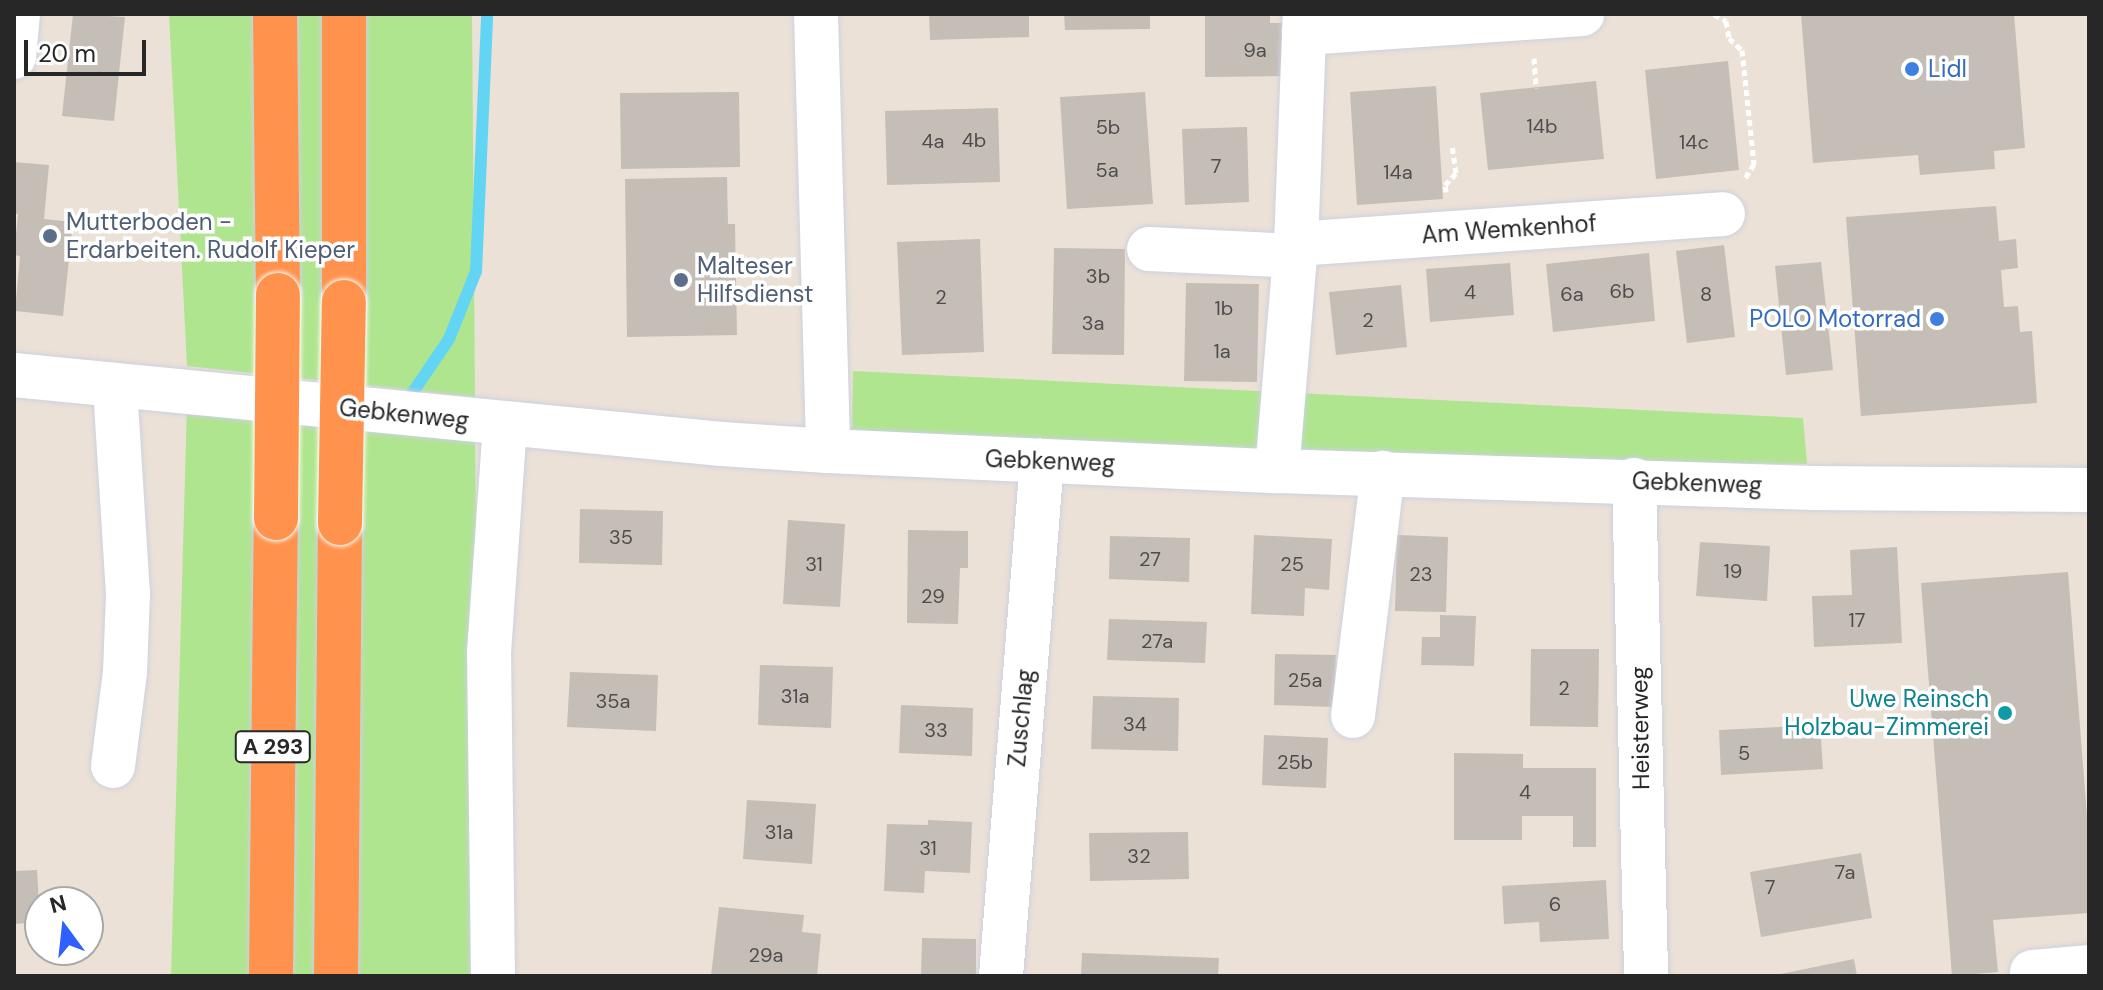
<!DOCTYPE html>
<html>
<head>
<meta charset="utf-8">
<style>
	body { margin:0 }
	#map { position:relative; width:2103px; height:990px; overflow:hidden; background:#ebe1d6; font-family:"DM Sans",sans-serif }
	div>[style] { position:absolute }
	.green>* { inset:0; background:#b0e58f }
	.stream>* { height:12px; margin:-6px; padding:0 6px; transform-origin:6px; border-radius:6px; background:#62d4f4 }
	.building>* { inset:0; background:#c5beb7 }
	.path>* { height:5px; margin-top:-2.5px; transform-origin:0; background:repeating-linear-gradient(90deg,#fff 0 6px,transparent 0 10px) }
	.roads { filter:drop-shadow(0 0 2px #ccd1e1) drop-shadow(0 0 2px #ccd1e1) }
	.minor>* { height:44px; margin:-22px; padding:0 22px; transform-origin:22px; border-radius:22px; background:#fff }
	.highway>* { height:44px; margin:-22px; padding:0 22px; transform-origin:22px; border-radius:22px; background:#ff924d }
	.bridges { filter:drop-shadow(0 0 2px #fff) drop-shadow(0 0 2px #fff) }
	.highway-bridge>* { height:44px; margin:-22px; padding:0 22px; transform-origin:22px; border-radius:22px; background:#ff924d }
	.dots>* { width:22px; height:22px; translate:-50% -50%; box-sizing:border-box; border:4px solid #fff; border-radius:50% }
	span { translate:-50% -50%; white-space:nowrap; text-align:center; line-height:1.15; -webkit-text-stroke:7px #fff; paint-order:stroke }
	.number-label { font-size:20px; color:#4e4d4b }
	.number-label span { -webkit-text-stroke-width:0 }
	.shield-label span { padding:2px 6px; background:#fff; border:2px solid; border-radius:6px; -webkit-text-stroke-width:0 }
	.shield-label { font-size:22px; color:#272727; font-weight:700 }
	.shop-label { font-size:24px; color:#366cbe }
	.left { translate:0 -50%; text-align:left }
	.right { translate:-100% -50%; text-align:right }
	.service-label { font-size:24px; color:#4e5e75 }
	.street-label { font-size:24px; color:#272727 }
	.culture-label { font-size:24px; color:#0d838f }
	.frame { position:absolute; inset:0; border:16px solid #272727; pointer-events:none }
	.north { position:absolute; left:24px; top:886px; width:80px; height:80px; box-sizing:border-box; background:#fff; border:2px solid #a9a9a9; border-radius:50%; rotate:345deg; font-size:22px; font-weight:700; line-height:32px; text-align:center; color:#272727 }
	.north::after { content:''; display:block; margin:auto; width:28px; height:36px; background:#2f5fff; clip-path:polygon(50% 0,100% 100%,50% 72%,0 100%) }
	.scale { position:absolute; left:24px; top:40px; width:122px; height:36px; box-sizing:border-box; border:4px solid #272727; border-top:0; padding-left:10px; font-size:24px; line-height:28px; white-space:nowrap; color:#272727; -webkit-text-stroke:6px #fff; paint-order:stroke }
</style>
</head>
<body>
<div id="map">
	<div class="green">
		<i style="clip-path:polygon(169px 14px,472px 14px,475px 397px,187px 366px)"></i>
		<i style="clip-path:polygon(853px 371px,1803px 418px,1807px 464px,1277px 457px,852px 434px)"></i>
		<i style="clip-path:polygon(187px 405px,475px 439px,481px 976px,171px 976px)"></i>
	</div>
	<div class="stream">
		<i style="left:413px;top:392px;width:64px;rotate:-55.8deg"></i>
		<i style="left:449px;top:339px;width:73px;rotate:-68.3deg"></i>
		<i style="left:476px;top:271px;width:257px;rotate:-87.5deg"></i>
	</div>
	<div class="building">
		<i style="clip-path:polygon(73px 14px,125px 17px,114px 121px,62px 116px)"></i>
		<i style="clip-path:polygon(929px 14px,1029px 14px,1029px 37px,930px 40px)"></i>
		<i style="clip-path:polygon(1064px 14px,1150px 14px,1150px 29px,1065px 30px)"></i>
		<i style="clip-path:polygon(1205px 14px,1270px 14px,1270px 23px,1285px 23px,1285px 76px,1205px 77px)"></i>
		<i style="clip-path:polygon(1801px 14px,2014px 14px,2025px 148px,1994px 151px,1995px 169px,1920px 175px,1918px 155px,1813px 163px)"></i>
		<i style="clip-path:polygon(1728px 61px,1739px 170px,1656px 179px,1645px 70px)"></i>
		<i style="clip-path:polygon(1596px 81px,1604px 159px,1488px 170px,1480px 93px)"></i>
		<i style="clip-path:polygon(1436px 86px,1443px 199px,1357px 205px,1350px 92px)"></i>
		<i style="clip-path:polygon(739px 92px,740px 167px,621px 169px,620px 93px)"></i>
		<i style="clip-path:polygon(1145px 92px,1153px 204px,1067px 209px,1060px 97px)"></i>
		<i style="clip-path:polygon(998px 108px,1000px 182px,887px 185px,885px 111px)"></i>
		<i style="clip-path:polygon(1247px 127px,1249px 202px,1185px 205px,1182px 129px)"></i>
		<i style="clip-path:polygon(14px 162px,49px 165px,44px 219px,73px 222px,63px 316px,15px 311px,20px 256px,14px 255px,18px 214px,14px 214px)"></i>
		<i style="clip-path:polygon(727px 177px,728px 224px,735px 224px,737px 335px,627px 337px,625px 179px)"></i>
		<i style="clip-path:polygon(1996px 206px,1999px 241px,2016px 239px,2018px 268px,2001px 270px,2004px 307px,2018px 306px,2020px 332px,2032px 331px,2037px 403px,1861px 416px,1846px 217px)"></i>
		<i style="clip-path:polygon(980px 239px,984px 352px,902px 355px,897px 242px)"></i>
		<i style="clip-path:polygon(1724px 245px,1735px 337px,1687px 343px,1676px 251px)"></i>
		<i style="clip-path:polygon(1054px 248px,1125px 249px,1124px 355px,1052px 354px)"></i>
		<i style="clip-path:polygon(1649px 253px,1655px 321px,1553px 332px,1546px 264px)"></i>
		<i style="clip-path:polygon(1821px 262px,1833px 370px,1786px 375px,1775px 266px)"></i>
		<i style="clip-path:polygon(1510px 263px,1514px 315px,1430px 322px,1426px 269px)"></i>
		<i style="clip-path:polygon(1186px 283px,1259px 284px,1257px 382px,1184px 381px)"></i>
		<i style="clip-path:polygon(1401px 285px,1407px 347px,1336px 355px,1329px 292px)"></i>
		<i style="clip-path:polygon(580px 509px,663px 511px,662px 565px,579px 563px)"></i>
		<i style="clip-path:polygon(788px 520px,845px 524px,840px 607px,783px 604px)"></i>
		<i style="clip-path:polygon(908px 530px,968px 531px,968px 568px,960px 568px,958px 624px,907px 623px)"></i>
		<i style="clip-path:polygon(1254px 535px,1332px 539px,1329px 590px,1305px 588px,1304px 616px,1251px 614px)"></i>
		<i style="clip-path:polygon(1397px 535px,1448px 537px,1446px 612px,1395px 611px)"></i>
		<i style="clip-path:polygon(1110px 536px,1190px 538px,1189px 582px,1109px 579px)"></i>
		<i style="clip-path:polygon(1700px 542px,1770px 546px,1767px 601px,1696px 596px)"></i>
		<i style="clip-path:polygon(1897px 547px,1902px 643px,1814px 647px,1812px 596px,1852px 595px,1850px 550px)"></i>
		<i style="clip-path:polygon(2068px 572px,2089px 842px,2089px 913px,1993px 920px,1998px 972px,1952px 976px,1921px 583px)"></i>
		<i style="clip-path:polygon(1440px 615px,1476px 616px,1474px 666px,1421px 665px,1422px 637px,1440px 637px)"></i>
		<i style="clip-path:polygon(1109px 619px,1207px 622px,1205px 663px,1107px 660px)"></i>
		<i style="clip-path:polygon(1531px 649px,1599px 649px,1598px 727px,1530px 726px)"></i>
		<i style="clip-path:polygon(1275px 654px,1336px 655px,1334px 707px,1274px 705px)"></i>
		<i style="clip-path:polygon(760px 665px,833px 667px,831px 728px,758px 725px)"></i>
		<i style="clip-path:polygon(570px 672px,658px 675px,656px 731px,567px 727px)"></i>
		<i style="clip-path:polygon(1093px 696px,1179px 698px,1178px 751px,1091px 749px)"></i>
		<i style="clip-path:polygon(901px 705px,973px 708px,972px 756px,899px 753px)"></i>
		<i style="clip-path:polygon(1820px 725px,1823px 769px,1721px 775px,1719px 730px)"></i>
		<i style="clip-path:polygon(1264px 735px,1328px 738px,1326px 788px,1262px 785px)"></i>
		<i style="clip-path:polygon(1454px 753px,1523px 754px,1523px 768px,1596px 768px,1596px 847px,1573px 847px,1573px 816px,1522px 816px,1522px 840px,1454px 840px)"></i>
		<i style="clip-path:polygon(747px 800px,816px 804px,812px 864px,743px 859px)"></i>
		<i style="clip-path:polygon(928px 820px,972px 822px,970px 873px,925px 871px,924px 893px,884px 891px,887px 824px,928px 825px)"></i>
		<i style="clip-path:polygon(1188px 832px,1189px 879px,1090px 881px,1089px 833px)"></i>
		<i style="clip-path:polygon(1861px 853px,1872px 918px,1761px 937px,1750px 872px)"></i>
		<i style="clip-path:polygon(37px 870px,40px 922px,14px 924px,14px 871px)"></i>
		<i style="clip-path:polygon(1606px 880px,1609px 939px,1540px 942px,1539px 922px,1504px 924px,1502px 886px)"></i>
		<i style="clip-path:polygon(719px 907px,804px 915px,802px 932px,821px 934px,817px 976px,711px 976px)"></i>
		<i style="clip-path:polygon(922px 938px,976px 939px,976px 976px,921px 976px)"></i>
		<i style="clip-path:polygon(1082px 953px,1219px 958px,1218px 976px,1081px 976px)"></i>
		<i style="clip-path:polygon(1854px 959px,1857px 976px,1775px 976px,1775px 975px)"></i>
	</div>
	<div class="path">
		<i style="left:1714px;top:14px;width:14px;rotate:30deg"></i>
		<i style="left:1726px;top:21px;width:17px;rotate:80deg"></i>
		<i style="left:1729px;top:38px;width:18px;rotate:43deg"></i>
		<i style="left:1742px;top:50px;width:115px;rotate:84deg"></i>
		<i style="left:1754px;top:164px;width:19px;rotate:122deg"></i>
		<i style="left:1534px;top:58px;width:30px;rotate:86deg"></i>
		<i style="left:1446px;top:192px;width:7px;rotate:-98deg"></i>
		<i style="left:1445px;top:185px;width:16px;rotate:-47deg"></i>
		<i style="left:1456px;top:173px;width:28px;rotate:-98deg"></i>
	</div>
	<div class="roads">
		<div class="minor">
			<i style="left:816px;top:14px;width:437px;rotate:88.4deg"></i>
			<i style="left:1304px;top:33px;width:279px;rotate:-3.9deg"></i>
			<i style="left:14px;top:57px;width:43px;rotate:-84.7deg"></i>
			<i style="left:1296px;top:244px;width:428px;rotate:-4deg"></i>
			<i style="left:1149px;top:249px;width:146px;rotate:2.7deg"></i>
			<i style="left:14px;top:375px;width:711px;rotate:5.57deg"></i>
			<i style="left:722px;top:444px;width:106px;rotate:3.8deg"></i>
			<i style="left:828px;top:451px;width:449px;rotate:2.6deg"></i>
			<i style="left:1277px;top:471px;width:537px;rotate:1.81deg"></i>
			<i style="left:1814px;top:488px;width:275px;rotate:0.4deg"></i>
			<i style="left:1277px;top:471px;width:228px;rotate:-85.2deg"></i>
			<i style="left:1296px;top:244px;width:230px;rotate:-87.8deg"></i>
			<i style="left:1634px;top:480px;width:496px;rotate:88.6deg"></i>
			<i style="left:1353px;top:716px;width:245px;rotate:-83deg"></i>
			<i style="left:113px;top:766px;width:95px;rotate:-82.7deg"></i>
			<i style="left:125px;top:672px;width:78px;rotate:-87.8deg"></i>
			<i style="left:128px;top:594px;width:207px;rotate:-93.6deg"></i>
			<i style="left:2032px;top:972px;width:57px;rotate:-5deg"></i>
			<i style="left:493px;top:976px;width:323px;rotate:-90.7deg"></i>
			<i style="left:489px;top:653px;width:230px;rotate:-86deg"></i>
			<i style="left:1001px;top:976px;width:517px;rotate:-85.45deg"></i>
		</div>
		<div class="highway">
			<i style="left:275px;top:14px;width:281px;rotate:89.4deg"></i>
			<i style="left:344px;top:302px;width:288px;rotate:-90deg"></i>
			<i style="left:271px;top:976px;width:458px;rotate:-89.4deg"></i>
			<i style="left:336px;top:976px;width:453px;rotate:-89.5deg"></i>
		</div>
	</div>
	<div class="bridges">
		<div class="highway-bridge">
			<i style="left:276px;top:518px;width:223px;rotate:-89.5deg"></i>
			<i style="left:340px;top:523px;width:221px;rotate:-89deg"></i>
		</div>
	</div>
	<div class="dots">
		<i style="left:1912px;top:69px;background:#3f7fe0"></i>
		<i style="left:50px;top:236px;background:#5c6f8a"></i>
		<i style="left:681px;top:280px;background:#5c6f8a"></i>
		<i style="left:1937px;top:319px;background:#3f7fe0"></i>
		<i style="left:2005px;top:713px;background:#0f9aa8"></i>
	</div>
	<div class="number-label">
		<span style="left:1255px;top:50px">9a</span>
		<span style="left:1542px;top:126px">14b</span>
		<span style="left:1108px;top:127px">5b</span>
		<span style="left:974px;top:140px">4b</span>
		<span style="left:933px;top:141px">4a</span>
		<span style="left:1694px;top:142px">14c</span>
		<span style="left:1216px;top:166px">7</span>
		<span style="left:1107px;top:170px">5a</span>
		<span style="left:1398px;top:172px">14a</span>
		<span style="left:1098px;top:276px">3b</span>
		<span style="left:1622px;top:291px">6b</span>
		<span style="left:1470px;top:292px">4</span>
		<span style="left:1572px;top:294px">6a</span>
		<span style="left:1706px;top:294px">8</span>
		<span style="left:941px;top:297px">2</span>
		<span style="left:1224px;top:308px">1b</span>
		<span style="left:1368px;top:320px">2</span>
		<span style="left:1093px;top:323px">3a</span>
		<span style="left:1222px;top:351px">1a</span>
		<span style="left:621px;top:537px">35</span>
		<span style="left:1150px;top:559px">27</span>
		<span style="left:814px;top:564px">31</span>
		<span style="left:1292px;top:564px">25</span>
		<span style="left:1733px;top:571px">19</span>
		<span style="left:1421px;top:574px">23</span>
		<span style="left:933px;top:596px">29</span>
		<span style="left:1857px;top:620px">17</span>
		<span style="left:1157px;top:641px">27a</span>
		<span style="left:1305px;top:680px">25a</span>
		<span style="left:1564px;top:688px">2</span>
		<span style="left:795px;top:696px">31a</span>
		<span style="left:613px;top:701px">35a</span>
		<span style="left:1135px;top:724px">34</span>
		<span style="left:936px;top:730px">33</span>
		<span style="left:1744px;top:753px">5</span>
		<span style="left:1295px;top:762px">25b</span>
		<span style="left:1525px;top:792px">4</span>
		<span style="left:779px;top:832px">31a</span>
		<span style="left:928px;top:848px">31</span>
		<span style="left:1139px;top:856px">32</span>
		<span style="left:1845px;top:872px">7a</span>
		<span style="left:1770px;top:887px">7</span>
		<span style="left:1555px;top:904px">6</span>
		<span style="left:766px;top:955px">29a</span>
	</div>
	<div class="shield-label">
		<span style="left:273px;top:747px">A 293</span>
	</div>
	<div class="shop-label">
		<span class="left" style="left:1928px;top:69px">Lidl</span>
		<span class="right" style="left:1921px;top:319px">POLO Motorrad</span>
	</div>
	<div class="service-label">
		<span class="left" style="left:66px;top:236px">Mutterboden -<br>Erdarbeiten. Rudolf Kieper</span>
		<span class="left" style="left:697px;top:280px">Malteser<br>Hilfsdienst</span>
	</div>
	<div class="street-label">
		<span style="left:1509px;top:229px;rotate:-4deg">Am Wemkenhof</span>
		<span style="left:404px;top:414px;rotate:6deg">Gebkenweg</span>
		<span style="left:1050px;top:461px;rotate:2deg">Gebkenweg</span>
		<span style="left:1697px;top:483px;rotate:2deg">Gebkenweg</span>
		<span style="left:1021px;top:718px;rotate:-85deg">Zuschlag</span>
		<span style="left:1640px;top:728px;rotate:-91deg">Heisterweg</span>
	</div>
	<div class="culture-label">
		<span class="right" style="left:1989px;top:713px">Uwe Reinsch<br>Holzbau-Zimmerei</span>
	</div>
	<div class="frame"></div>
	<div class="north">N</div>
	<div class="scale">20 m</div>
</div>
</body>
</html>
